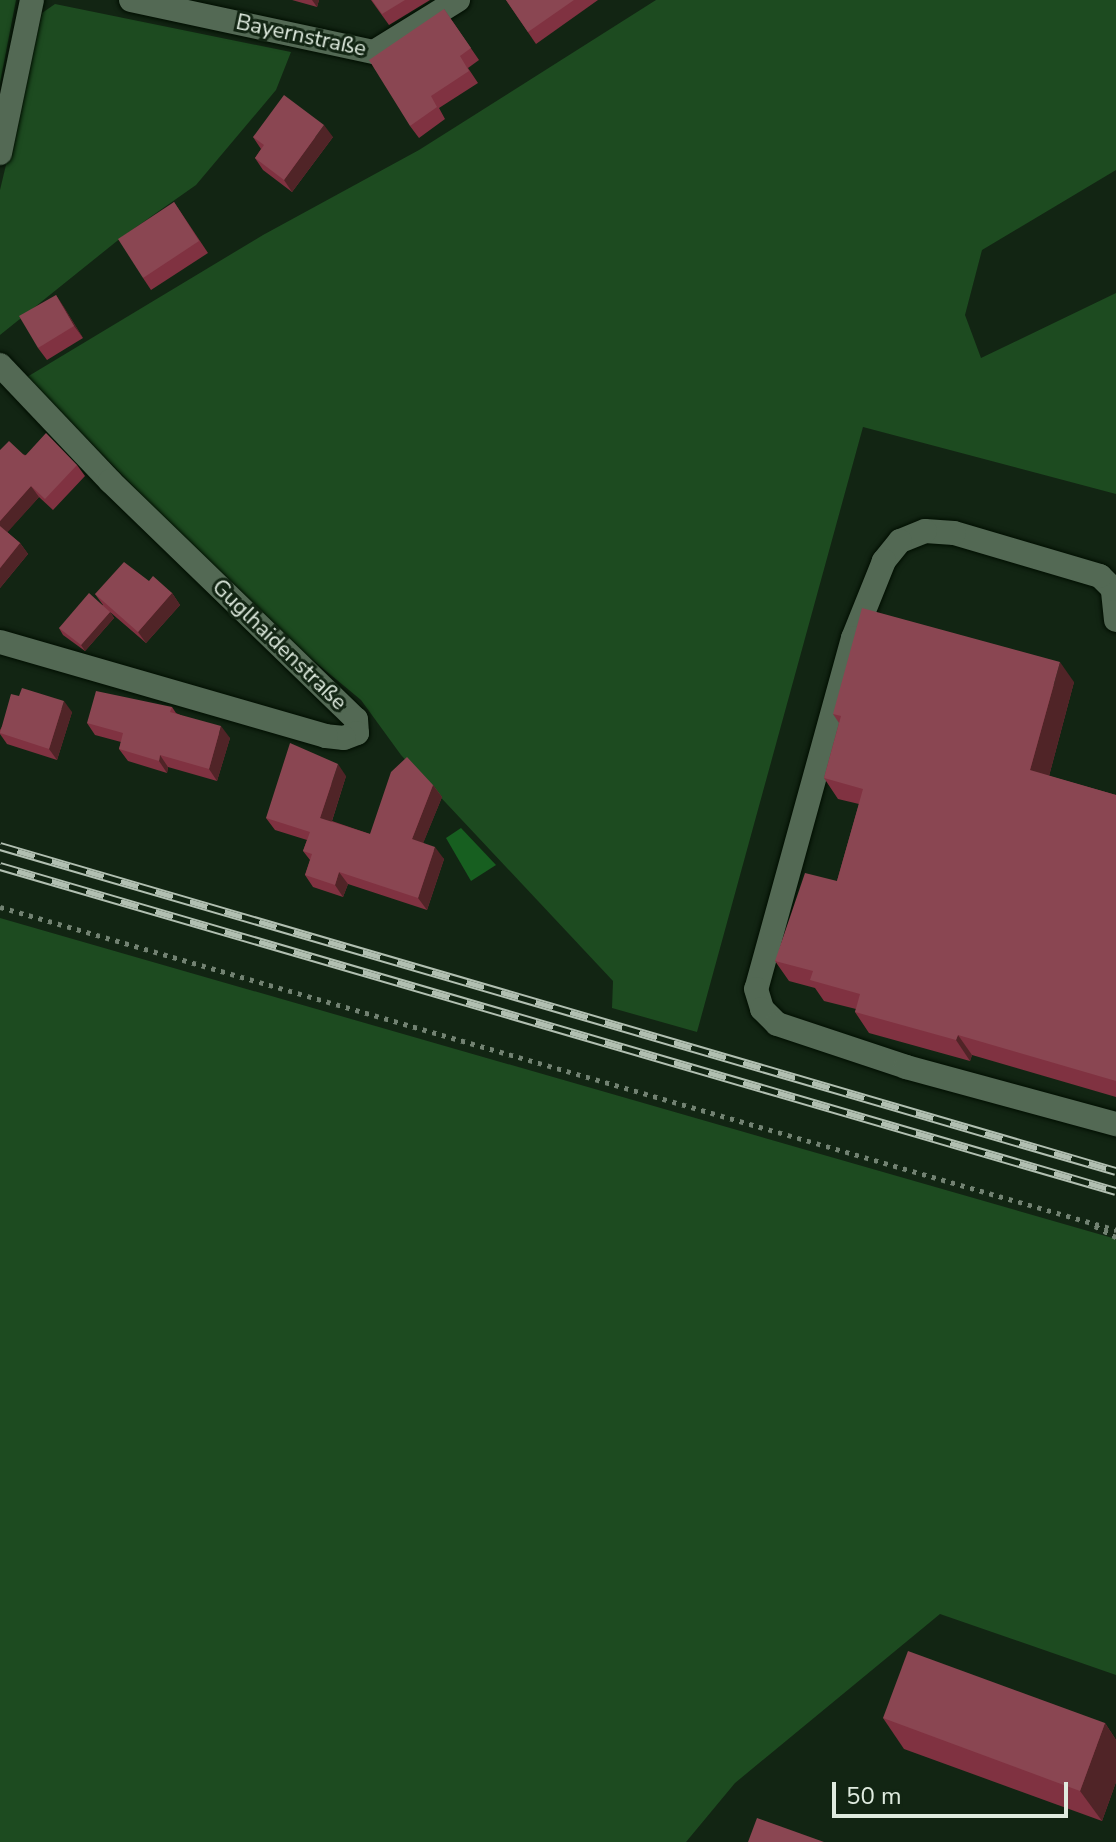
<!DOCTYPE html>
<html>
<head>
<meta charset="utf-8">
<style>
	body { margin:0 }
	#map { position:relative; width:1116px; height:1842px; overflow:hidden; background:#122513; font-family:"Nunito Sans",sans-serif }
	div>[style] { position:absolute }
	.green>* { inset:0; background:#1d4b20 }
	.water>* { inset:0; background:#175f20 }
	.path>* { height:5px; margin-top:-2.5px; transform-origin:0; background:repeating-linear-gradient(90deg,#728272 0 4px,transparent 0 10px) }
	.roads { filter:drop-shadow(0 0 2px #010e01) drop-shadow(0 0 2px #010e01) }
	.minor>* { height:24px; margin:-12px; padding:0 12px; transform-origin:12px; border-radius:12px; background:#536954 }
	.rail>* { height:9px; margin-top:-4.5px; transform-origin:0; background:repeating-linear-gradient(90deg,#122513 0 18px,#b1bfb1 0 36px); box-sizing:border-box; border-block:2px solid #b1bfb1 }
	.wall>* { inset:0; background:#803241 }
	.shaded-wall>* { inset:0; background:#502427 }
	.building>* { inset:0; background:#8a4652 }
	span { translate:-50% -50%; white-space:nowrap; text-align:center; line-height:1.15; -webkit-text-stroke:6px #122513; paint-order:stroke }
	.street-label { font-size:22px; color:#dfebdf }
	.scale { position:absolute; left:832px; top:1782px; width:236px; height:36px; box-sizing:border-box; border:4px solid #dfebdf; border-top:0; padding-left:10px; font-size:24px; line-height:28px; white-space:nowrap; color:#dfebdf; -webkit-text-stroke:6px #122513; paint-order:stroke }
</style>
</head>
<body>
<div id="map">
	<div class="green">
		<i style="clip-path:polygon(0 0,16px 0,0 83px)"></i>
		<i style="clip-path:polygon(656px 0,1116px 0,1116px 170px,982px 250px,965px 315px,981px 358px,1116px 293px,1116px 494px,863px 427px,697px 1032px,612px 1008px,613px 981px,401px 755px,361px 700px,256px 613px,27px 377px,263px 235px,419px 150px)"></i>
		<i style="clip-path:polygon(55px 4px,291px 52px,276px 90px,196px 185px,122px 237px,0 335px,0 190px,42px 13px)"></i>
		<i style="clip-path:polygon(0 918px,1116px 1239px,1116px 1675px,940px 1614px,735px 1783px,686px 1842px,0 1842px)"></i>
	</div>
	<div class="water">
		<i style="clip-path:polygon(461px 828px,496px 865px,471px 881px,446px 838px)"></i>
	</div>
	<div class="path">
		<i style="left:0;top:907px;width:1162px;rotate:16.14deg"></i>
		<i style="left:1095px;top:1226px;width:24px;rotate:28deg"></i>
	</div>
	<div class="roads">
		<div class="minor">
			<i style="left:131px;top:0;width:249px;rotate:12.1deg"></i>
			<i style="left:374px;top:52px;width:99px;rotate:-31.8deg"></i>
			<i style="left:0;top:153px;width:156px;rotate:-78.2deg"></i>
			<i style="left:0;top:365px;width:160px;rotate:46.5deg"></i>
			<i style="left:110px;top:481px;width:342px;rotate:44.1deg"></i>
			<i style="left:356px;top:719px;width:14px;rotate:86deg"></i>
			<i style="left:357px;top:733px;width:14px;rotate:159deg"></i>
			<i style="left:344px;top:738px;width:18px;rotate:-174deg"></i>
			<i style="left:326px;top:736px;width:339px;rotate:-163.9deg"></i>
			<i style="left:1116px;top:620px;width:31px;rotate:-96deg"></i>
			<i style="left:1113px;top:589px;width:18px;rotate:-135deg"></i>
			<i style="left:1100px;top:576px;width:152px;rotate:-163.6deg"></i>
			<i style="left:954px;top:533px;width:29px;rotate:-176deg"></i>
			<i style="left:925px;top:531px;width:27px;rotate:158deg"></i>
			<i style="left:900px;top:541px;width:26px;rotate:129deg"></i>
			<i style="left:884px;top:561px;width:83px;rotate:111.9deg"></i>
			<i style="left:853px;top:638px;width:364px;rotate:105.4deg"></i>
			<i style="left:756px;top:989px;width:21px;rotate:73deg"></i>
			<i style="left:762px;top:1009px;width:21px;rotate:45deg"></i>
			<i style="left:777px;top:1024px;width:136px;rotate:18.4deg"></i>
			<i style="left:906px;top:1067px;width:218px;rotate:15.2deg"></i>
		</div>
	</div>
	<div class="rail">
		<i style="left:0;top:846px;width:1162px;rotate:16.24deg"></i>
		<i style="left:0;top:866px;width:1162px;rotate:16.24deg"></i>
	</div>
	<div class="wall">
		<i style="clip-path:polygon(292px 0,319px 0,317px 7px)"></i>
		<i style="clip-path:polygon(371px 0,430px 0,389px 25px)"></i>
		<i style="clip-path:polygon(506px 0,598px 0,536px 44px)"></i>
		<i style="clip-path:polygon(444px 9px,479px 60px,468px 68px,478px 83px,439px 108px,445px 119px,419px 138px,410px 126px)"></i>
		<i style="clip-path:polygon(253px 137px,333px 137px,292px 192px,263px 170px,255px 158px,261px 149px)"></i>
		<i style="clip-path:polygon(174px 202px,208px 253px,151px 290px,143px 278px)"></i>
		<i style="clip-path:polygon(56px 295px,83px 338px,47px 360px,38px 348px)"></i>
		<i style="clip-path:polygon(0 450px,77px 465px,85px 476px,53px 510px,39px 497px,7px 532px,20px 543px,28px 554px,0 588px)"></i>
		<i style="clip-path:polygon(149px 581px,172px 593px,180px 605px,146px 643px,110px 612px,114px 618px,85px 651px,63px 635px,59px 628px,103px 605px,95px 594px)"></i>
		<i style="clip-path:polygon(1074px 682px,1049px 776px,1116px 795px,1116px 1097px,972px 1055px,970px 1061px,869px 1033px,855px 1012px,856px 1009px,824px 1001px,815px 988px,789px 981px,775px 961px,837px 881px,859px 804px,838px 799px,824px 778px,839px 723px,833px 714px)"></i>
		<i style="clip-path:polygon(19px 696px,72px 712px,57px 760px,7px 744px,0 734px,0 730px)"></i>
		<i style="clip-path:polygon(172px 707px,176px 713px,230px 738px,217px 781px,168px 767px,167px 773px,128px 761px,119px 749px,121px 742px,95px 735px,87px 723px)"></i>
		<i style="clip-path:polygon(346px 776px,332px 821px,370px 834px,433px 785px,442px 797px,423px 843px,444px 859px,427px 910px,348px 884px,343px 897px,313px 887px,305px 875px,310px 860px,303px 851px,307px 840px,275px 830px,266px 818px)"></i>
		<i style="clip-path:polygon(883px 1718px,1105px 1723px,1116px 1740px,1116px 1782px,1102px 1821px,904px 1749px)"></i>
	</div>
	<div class="shaded-wall">
		<i style="clip-path:polygon(312px 0,319px 0,317px 7px)"></i>
		<i style="clip-path:polygon(324px 125px,333px 137px,292px 192px,284px 180px)"></i>
		<i style="clip-path:polygon(56px 295px,64px 307px,83px 338px,74px 326px)"></i>
		<i style="clip-path:polygon(31px 486px,39px 497px,5px 535px,0 528px,0 521px)"></i>
		<i style="clip-path:polygon(20px 543px,28px 554px,0 588px,0 568px)"></i>
		<i style="clip-path:polygon(172px 593px,180px 605px,146px 643px,138px 632px)"></i>
		<i style="clip-path:polygon(110px 612px,114px 618px,85px 651px,81px 645px)"></i>
		<i style="clip-path:polygon(1060px 662px,1074px 682px,1045px 791px,1030px 770px)"></i>
		<i style="clip-path:polygon(64px 701px,72px 712px,57px 760px,49px 749px)"></i>
		<i style="clip-path:polygon(221px 726px,230px 738px,217px 781px,209px 769px)"></i>
		<i style="clip-path:polygon(160px 755px,168px 767px,167px 773px,159px 761px)"></i>
		<i style="clip-path:polygon(338px 764px,346px 776px,329px 830px,320px 818px)"></i>
		<i style="clip-path:polygon(433px 785px,442px 797px,420px 851px,412px 839px)"></i>
		<i style="clip-path:polygon(435px 847px,444px 859px,427px 910px,418px 898px)"></i>
		<i style="clip-path:polygon(339px 872px,348px 884px,343px 897px,335px 885px)"></i>
		<i style="clip-path:polygon(958px 1035px,972px 1055px,970px 1061px,956px 1040px)"></i>
		<i style="clip-path:polygon(1105px 1723px,1116px 1740px,1116px 1782px,1102px 1821px,1080px 1791px)"></i>
	</div>
	<div class="building">
		<i style="clip-path:polygon(372px 0,405px 0,382px 14px)"></i>
		<i style="clip-path:polygon(506px 0,574px 0,528px 32px)"></i>
		<i style="clip-path:polygon(444px 9px,471px 48px,460px 56px,469px 71px,431px 96px,437px 107px,410px 126px,369px 60px)"></i>
		<i style="clip-path:polygon(284px 95px,324px 125px,284px 180px,255px 158px,264px 145px,253px 137px)"></i>
		<i style="clip-path:polygon(174px 202px,199px 241px,143px 278px,118px 239px)"></i>
		<i style="clip-path:polygon(56px 295px,74px 326px,38px 348px,19px 316px)"></i>
		<i style="clip-path:polygon(46px 433px,77px 465px,45px 499px,31px 486px,0 521px,0 450px,9px 441px,25px 456px)"></i>
		<i style="clip-path:polygon(0 526px,20px 543px,0 568px)"></i>
		<i style="clip-path:polygon(124px 562px,149px 581px,153px 576px,172px 593px,138px 632px,95px 594px)"></i>
		<i style="clip-path:polygon(89px 593px,110px 612px,81px 645px,59px 628px)"></i>
		<i style="clip-path:polygon(862px 608px,1060px 662px,1030px 770px,1116px 795px,1116px 1081px,958px 1035px,956px 1040px,855px 1012px,860px 994px,810px 980px,813px 971px,775px 961px,805px 873px,837px 881px,863px 789px,824px 778px,841px 716px,833px 714px)"></i>
		<i style="clip-path:polygon(22px 688px,64px 701px,49px 749px,0 733px,11px 694px,19px 696px)"></i>
		<i style="clip-path:polygon(96px 691px,172px 707px,170px 712px,221px 726px,209px 769px,160px 755px,159px 761px,119px 749px,123px 733px,87px 723px)"></i>
		<i style="clip-path:polygon(290px 743px,338px 764px,320px 818px,370px 834px,391px 772px,407px 757px,433px 785px,412px 839px,435px 847px,418px 898px,339px 872px,335px 885px,305px 875px,312px 854px,303px 851px,310px 832px,266px 818px)"></i>
		<i style="clip-path:polygon(908px 1651px,1105px 1723px,1080px 1791px,883px 1718px)"></i>
		<i style="clip-path:polygon(757px 1818px,824px 1842px,748px 1842px)"></i>
	</div>
	<div class="street-label">
		<span style="left:301px;top:36px;rotate:12deg">Bayernstraße</span>
		<span style="left:279px;top:645px;rotate:44deg">Guglhaidenstraße</span>
	</div>
	<div class="scale">50 m</div>
</div>
</body>
</html>
